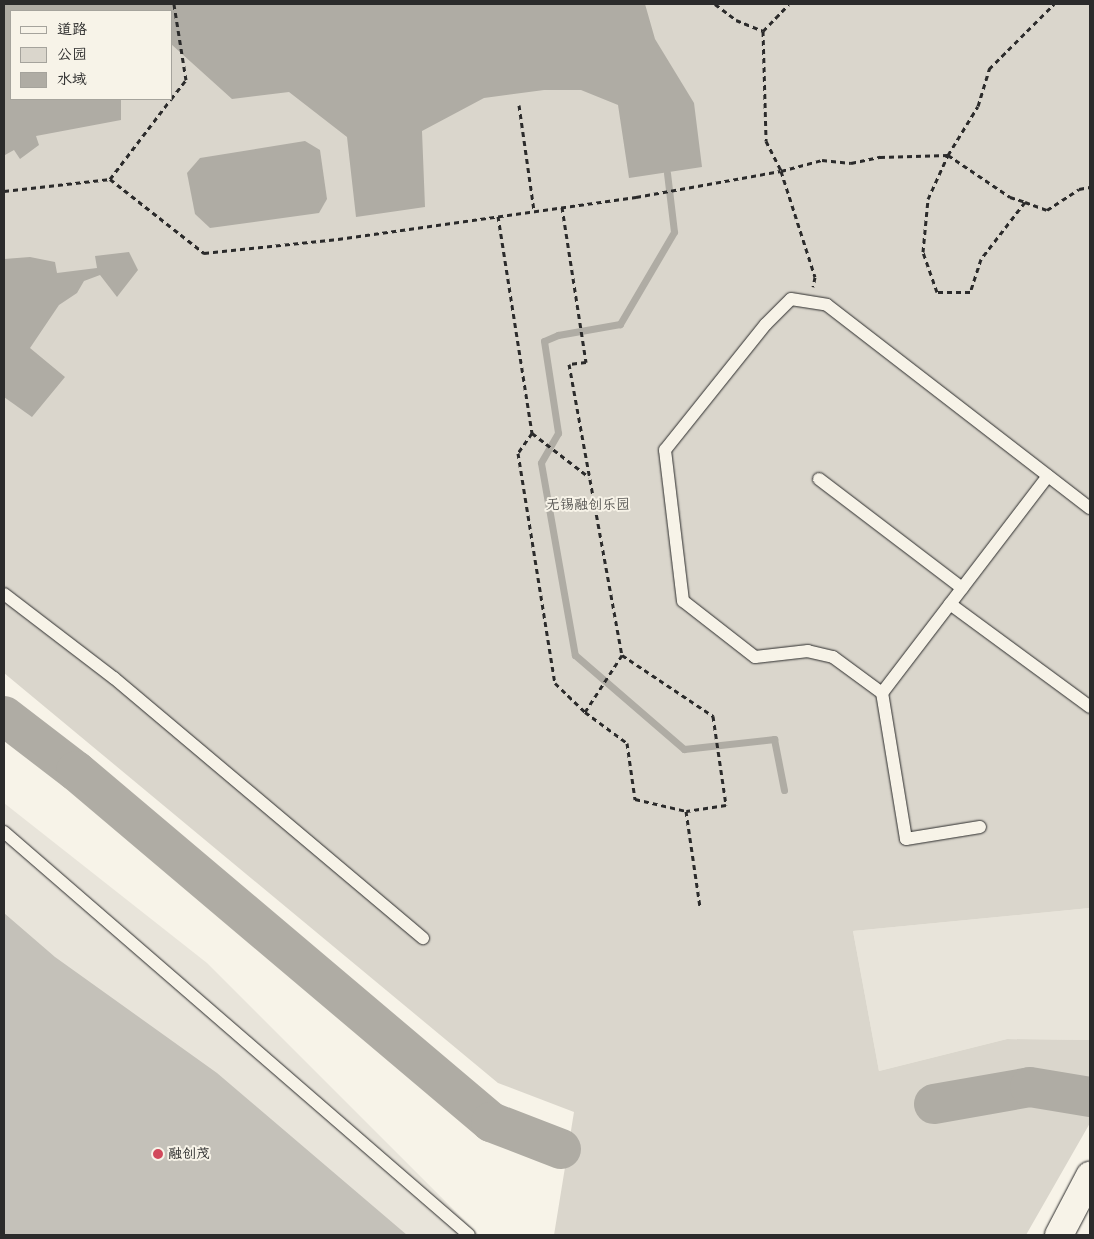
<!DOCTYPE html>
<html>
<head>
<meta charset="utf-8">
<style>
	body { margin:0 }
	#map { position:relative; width:1094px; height:1239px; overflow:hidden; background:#f7f3e8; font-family:Kalam,"LXGW WenKai TC",sans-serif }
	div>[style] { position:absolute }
	.built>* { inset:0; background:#e8e4da }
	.green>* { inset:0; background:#dad6cc }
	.water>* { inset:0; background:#afaca4 }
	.stream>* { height:7px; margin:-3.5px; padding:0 3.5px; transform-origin:3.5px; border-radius:3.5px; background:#afaca4 }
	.river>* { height:40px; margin:-20px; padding:0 20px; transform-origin:20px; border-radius:20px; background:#afaca4 }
	.building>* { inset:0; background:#c4c1b9 }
	.path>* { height:3px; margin-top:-1.5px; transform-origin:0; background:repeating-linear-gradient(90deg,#2b2b2b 0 5px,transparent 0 9px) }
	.roads { filter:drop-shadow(0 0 1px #2b2b2b) drop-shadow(0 0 1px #2b2b2b) }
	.service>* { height:12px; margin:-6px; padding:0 6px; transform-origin:6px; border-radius:6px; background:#f7f3e8 }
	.secondary>* { height:28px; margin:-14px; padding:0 14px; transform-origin:14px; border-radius:14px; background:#f7f3e8 }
	.dots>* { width:14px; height:14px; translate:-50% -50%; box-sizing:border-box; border:2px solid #f7f3e8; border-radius:50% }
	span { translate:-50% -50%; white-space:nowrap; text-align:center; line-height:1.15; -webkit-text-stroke:4px #f7f3e8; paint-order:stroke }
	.park-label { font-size:14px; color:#575653 }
	.poi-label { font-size:14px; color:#2b2b2b }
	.left { translate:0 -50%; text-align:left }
	.frame { position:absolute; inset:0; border:5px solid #2b2b2b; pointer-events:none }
	.legend { position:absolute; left:10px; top:10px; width:162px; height:90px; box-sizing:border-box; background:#f7f3e8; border:1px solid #a5a39c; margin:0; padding:6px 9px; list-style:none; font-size:15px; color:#2b2b2b }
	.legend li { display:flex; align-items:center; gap:10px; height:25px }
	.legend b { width:25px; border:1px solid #a5a39c }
</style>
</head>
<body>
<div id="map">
	<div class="built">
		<i style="clip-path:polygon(4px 803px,207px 963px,479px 1235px,4px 1235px)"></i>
		<i style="clip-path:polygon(1090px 908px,1090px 1040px,1007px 1039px,879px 1071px,853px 931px)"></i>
	</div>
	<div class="green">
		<i style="clip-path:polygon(evenodd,4px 4px,1090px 4px,1090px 908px,853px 931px,879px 1071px,1007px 1039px,1090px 1040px,1090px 1123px,1026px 1235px,554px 1235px,574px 1112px,498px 1083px,4px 673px,4px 4px,11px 11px,171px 11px,171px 99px,11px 99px,11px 11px)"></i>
	</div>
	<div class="water">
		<i style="clip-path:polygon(4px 4px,645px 4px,655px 39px,694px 103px,702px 167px,629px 178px,618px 105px,581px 90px,544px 90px,484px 98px,422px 131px,425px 207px,356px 217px,347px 137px,289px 92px,232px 99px,171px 44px,171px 11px,11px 11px,11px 99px,121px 99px,121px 120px,36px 136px,39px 145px,20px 159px,14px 150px,5px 155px,4px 151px)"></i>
		<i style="clip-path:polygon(305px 141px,320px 150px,327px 199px,319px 213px,210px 228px,195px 214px,187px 173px,200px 158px)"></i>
		<i style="clip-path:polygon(129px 252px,138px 270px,117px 297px,100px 275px,84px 281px,77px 293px,59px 305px,30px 348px,65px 377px,32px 417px,4px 397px,4px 259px,30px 257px,55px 262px,57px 273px,97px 268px,95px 256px)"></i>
	</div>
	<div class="stream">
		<i style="left:667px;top:173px;width:59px;rotate:83.2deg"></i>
		<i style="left:674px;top:232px;width:107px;rotate:120.4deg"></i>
		<i style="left:620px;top:324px;width:63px;rotate:169.9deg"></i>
		<i style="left:558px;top:335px;width:15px;rotate:157deg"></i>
		<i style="left:544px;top:341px;width:93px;rotate:81.3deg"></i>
		<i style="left:558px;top:433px;width:34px;rotate:120deg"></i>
		<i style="left:541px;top:463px;width:195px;rotate:80deg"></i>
		<i style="left:575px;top:655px;width:144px;rotate:40.8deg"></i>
		<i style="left:684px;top:749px;width:91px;rotate:-6.3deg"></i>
		<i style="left:774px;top:739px;width:52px;rotate:78.9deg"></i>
	</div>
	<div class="river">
		<i style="left:4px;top:716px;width:91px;rotate:37.4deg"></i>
		<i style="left:76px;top:771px;width:544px;rotate:40.22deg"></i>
		<i style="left:491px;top:1122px;width:75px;rotate:21.1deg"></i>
		<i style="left:934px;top:1104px;width:97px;rotate:-10deg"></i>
		<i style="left:1030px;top:1087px;width:61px;rotate:9.5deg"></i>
	</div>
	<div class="building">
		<i style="clip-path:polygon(4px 913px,55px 957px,217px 1073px,407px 1235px,4px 1235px)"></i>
	</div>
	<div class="path">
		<i style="left:715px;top:4px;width:26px;rotate:37deg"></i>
		<i style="left:736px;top:20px;width:29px;rotate:22deg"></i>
		<i style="left:763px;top:31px;width:110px;rotate:88.4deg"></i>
		<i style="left:766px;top:141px;width:34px;rotate:63deg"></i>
		<i style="left:781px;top:171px;width:42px;rotate:-15deg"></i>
		<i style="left:822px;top:160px;width:29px;rotate:6deg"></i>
		<i style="left:851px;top:163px;width:30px;rotate:-12deg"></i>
		<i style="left:880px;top:157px;width:68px;rotate:-1.7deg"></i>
		<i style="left:948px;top:155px;width:57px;rotate:-58.5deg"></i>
		<i style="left:978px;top:106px;width:39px;rotate:-73deg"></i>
		<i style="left:989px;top:69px;width:92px;rotate:-45deg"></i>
		<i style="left:763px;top:31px;width:37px;rotate:-46deg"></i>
		<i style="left:171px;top:99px;width:24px;rotate:-52deg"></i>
		<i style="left:186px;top:80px;width:77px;rotate:-99deg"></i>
		<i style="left:519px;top:105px;width:107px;rotate:81.9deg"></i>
		<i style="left:110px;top:179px;width:101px;rotate:-52.7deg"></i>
		<i style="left:4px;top:191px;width:107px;rotate:-6.5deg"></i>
		<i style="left:110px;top:179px;width:120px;rotate:38.2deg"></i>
		<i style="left:204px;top:253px;width:135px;rotate:-6deg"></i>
		<i style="left:338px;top:239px;width:301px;rotate:-8deg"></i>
		<i style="left:636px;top:197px;width:147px;rotate:-10.2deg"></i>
		<i style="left:781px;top:171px;width:111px;rotate:72.2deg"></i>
		<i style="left:815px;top:277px;width:10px;rotate:101deg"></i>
		<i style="left:1025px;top:202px;width:72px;rotate:127.7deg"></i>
		<i style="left:981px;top:259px;width:35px;rotate:108deg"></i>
		<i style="left:970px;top:292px;width:33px;rotate:180deg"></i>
		<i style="left:937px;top:292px;width:42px;rotate:-109.3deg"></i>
		<i style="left:923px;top:252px;width:53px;rotate:-84.6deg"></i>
		<i style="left:928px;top:199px;width:48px;rotate:-65.6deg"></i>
		<i style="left:948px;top:155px;width:75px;rotate:34.1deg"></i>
		<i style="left:1010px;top:197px;width:16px;rotate:18deg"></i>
		<i style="left:1025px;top:202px;width:23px;rotate:20deg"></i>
		<i style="left:1047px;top:210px;width:38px;rotate:-33deg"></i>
		<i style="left:1079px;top:189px;width:11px;rotate:-10deg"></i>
		<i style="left:562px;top:207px;width:157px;rotate:81.2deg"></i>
		<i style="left:586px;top:362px;width:17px;rotate:173deg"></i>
		<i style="left:569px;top:364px;width:296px;rotate:79.7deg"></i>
		<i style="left:622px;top:655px;width:110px;rotate:33.8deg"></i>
		<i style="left:713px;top:716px;width:90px;rotate:81.7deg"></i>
		<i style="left:726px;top:805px;width:40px;rotate:171.5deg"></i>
		<i style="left:686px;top:811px;width:97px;rotate:81.7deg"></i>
		<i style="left:498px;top:216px;width:220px;rotate:81.1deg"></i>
		<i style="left:532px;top:433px;width:24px;rotate:125deg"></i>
		<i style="left:518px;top:453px;width:233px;rotate:80.9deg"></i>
		<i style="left:555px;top:683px;width:42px;rotate:44deg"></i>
		<i style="left:585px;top:712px;width:52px;rotate:36.4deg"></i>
		<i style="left:627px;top:743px;width:57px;rotate:81.9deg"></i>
		<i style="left:635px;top:799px;width:52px;rotate:13.2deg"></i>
		<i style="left:532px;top:433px;width:72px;rotate:37.7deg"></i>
		<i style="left:585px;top:712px;width:68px;rotate:-57deg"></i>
	</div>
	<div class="roads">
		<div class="service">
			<i style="left:819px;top:479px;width:180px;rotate:37.3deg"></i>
			<i style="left:4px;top:594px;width:138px;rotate:37.4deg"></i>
			<i style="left:114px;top:678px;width:404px;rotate:40.1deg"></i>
			<i style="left:950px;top:604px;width:174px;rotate:36.3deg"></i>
			<i style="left:882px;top:693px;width:61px;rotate:-143.7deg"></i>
			<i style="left:833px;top:657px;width:26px;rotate:-167deg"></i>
			<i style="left:808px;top:651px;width:53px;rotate:173.5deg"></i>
			<i style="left:755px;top:657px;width:91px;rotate:-142.1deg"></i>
			<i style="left:683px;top:601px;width:152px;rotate:-96.8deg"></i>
			<i style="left:665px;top:450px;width:161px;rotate:-51.3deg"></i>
			<i style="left:766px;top:324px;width:35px;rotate:-45deg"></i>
			<i style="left:791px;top:299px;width:36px;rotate:9deg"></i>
			<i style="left:827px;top:305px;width:332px;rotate:37.7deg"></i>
			<i style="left:980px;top:827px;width:75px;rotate:170.8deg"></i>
			<i style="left:906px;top:839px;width:148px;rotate:-99.3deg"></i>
			<i style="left:882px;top:693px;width:273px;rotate:-52.6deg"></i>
			<i style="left:4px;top:832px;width:615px;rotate:40.91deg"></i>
		</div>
		<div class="secondary">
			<i style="left:1059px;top:1235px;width:67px;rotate:-62.3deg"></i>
		</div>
	</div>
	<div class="dots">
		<i style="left:158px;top:1154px;background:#d1495b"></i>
	</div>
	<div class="park-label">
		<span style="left:588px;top:505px">无锡融创乐园</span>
	</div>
	<div class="poi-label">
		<span class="left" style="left:168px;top:1154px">融创茂</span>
	</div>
	<div class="frame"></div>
	<ul class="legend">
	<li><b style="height:6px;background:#f7f3e8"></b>道路</li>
	<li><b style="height:14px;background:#dad6cc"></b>公园</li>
	<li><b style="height:14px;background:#afaca4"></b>水域</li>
	</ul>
</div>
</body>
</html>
